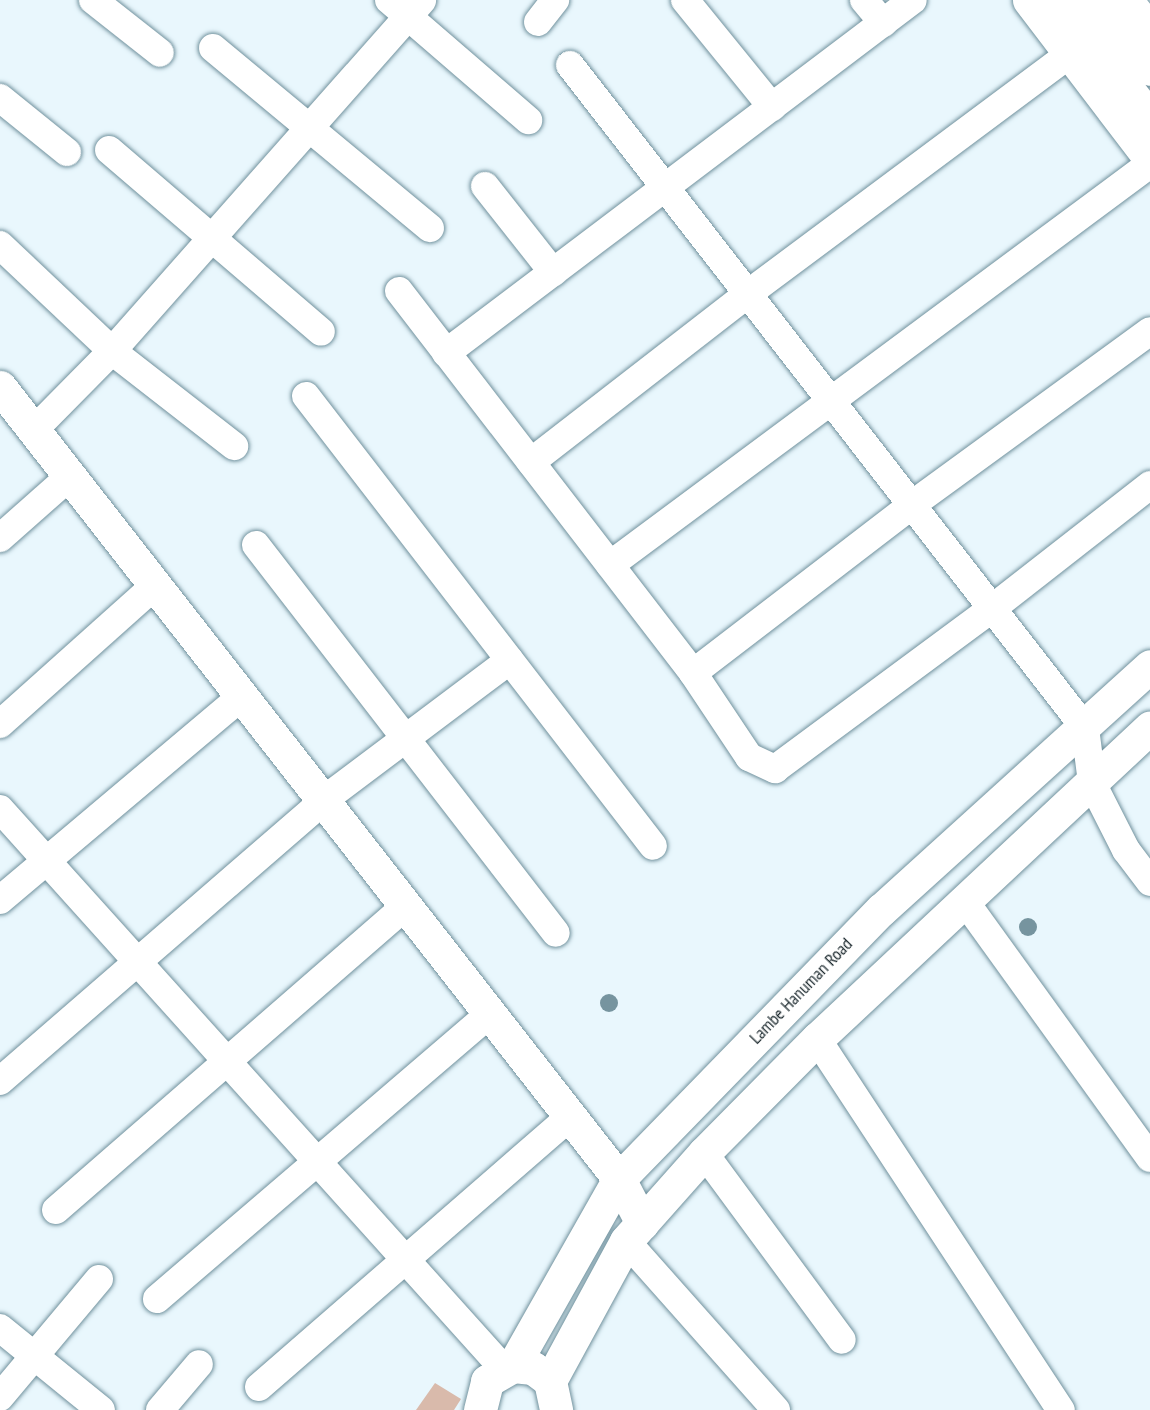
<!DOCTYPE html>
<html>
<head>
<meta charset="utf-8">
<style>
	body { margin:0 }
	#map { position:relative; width:1150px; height:1410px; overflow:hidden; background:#e9f7fd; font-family:"PT Sans Narrow",sans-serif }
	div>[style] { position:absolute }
	.building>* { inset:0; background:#d9baab }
	.roads { filter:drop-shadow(0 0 2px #70919d) drop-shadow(0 0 2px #70919d) }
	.street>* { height:28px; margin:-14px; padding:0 14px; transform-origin:14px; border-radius:14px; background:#fff }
	.secondary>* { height:33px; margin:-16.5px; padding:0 16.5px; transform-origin:16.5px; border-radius:16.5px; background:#fff }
	.trees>* { width:18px; height:18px; margin:-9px; border-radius:50%; background:#76949f }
	span { translate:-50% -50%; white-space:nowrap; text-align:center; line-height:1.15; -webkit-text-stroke:5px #fff; paint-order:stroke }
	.street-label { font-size:18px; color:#1c292e }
</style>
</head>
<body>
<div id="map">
	<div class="building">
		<i style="clip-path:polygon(435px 1383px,461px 1399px,454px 1410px,416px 1410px)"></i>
	</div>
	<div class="roads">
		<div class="street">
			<i style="left:93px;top:0;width:85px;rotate:38.3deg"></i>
			<i style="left:389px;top:0;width:184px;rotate:40.8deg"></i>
			<i style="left:685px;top:0;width:138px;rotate:50.9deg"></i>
			<i style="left:864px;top:0;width:30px;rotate:50deg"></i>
			<i style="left:538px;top:22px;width:28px;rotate:-52deg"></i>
			<i style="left:213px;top:48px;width:282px;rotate:39.7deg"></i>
			<i style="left:570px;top:65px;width:840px;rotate:52.16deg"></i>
			<i style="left:1085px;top:728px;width:55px;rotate:82.7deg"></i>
			<i style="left:1092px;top:783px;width:75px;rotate:63.1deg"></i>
			<i style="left:1126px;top:850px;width:40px;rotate:53deg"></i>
			<i style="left:0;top:98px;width:86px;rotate:38.9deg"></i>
			<i style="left:109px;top:150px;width:279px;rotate:40.6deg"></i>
			<i style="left:485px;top:186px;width:110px;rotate:51.7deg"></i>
			<i style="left:0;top:245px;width:154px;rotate:43.4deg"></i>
			<i style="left:112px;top:351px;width:155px;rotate:37.9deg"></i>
			<i style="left:399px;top:291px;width:482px;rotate:52.4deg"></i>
			<i style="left:693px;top:673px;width:101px;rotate:56.3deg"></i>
			<i style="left:749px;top:757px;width:29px;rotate:25deg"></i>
			<i style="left:775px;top:769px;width:272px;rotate:-36.5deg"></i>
			<i style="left:994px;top:607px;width:198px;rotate:-38deg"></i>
			<i style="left:446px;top:353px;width:585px;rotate:-37.09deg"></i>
			<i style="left:306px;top:396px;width:568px;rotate:52.36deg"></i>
			<i style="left:34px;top:430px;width:111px;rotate:-45.4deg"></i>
			<i style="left:112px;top:351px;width:468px;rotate:-48.5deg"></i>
			<i style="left:531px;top:462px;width:276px;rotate:-37.8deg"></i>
			<i style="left:749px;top:293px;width:400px;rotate:-36.7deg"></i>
			<i style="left:0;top:538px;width:92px;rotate:-41.5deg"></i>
			<i style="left:256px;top:545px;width:490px;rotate:52.3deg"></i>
			<i style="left:610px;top:565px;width:673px;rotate:-36.6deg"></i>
			<i style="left:693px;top:673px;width:277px;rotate:-37.5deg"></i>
			<i style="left:913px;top:504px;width:293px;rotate:-36.1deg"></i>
			<i style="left:0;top:724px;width:205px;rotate:-41.8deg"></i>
			<i style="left:0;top:809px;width:752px;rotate:48.02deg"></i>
			<i style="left:0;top:900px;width:317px;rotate:-40.1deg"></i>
			<i style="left:964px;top:900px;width:318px;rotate:54.2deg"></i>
			<i style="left:817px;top:1039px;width:444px;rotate:56.7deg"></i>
			<i style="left:0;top:1081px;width:430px;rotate:-40.9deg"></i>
			<i style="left:325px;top:799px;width:231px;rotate:-36.9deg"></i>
			<i style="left:704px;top:1153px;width:232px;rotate:53.6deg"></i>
			<i style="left:56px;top:1210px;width:465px;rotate:-41deg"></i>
			<i style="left:626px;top:1241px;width:226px;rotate:48.4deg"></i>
			<i style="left:157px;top:1299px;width:440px;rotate:-40.6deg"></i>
			<i style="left:0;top:1328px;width:130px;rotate:39.1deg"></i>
			<i style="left:259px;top:1387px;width:412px;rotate:-41deg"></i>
			<i style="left:0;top:1397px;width:154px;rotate:-50deg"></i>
			<i style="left:160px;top:1410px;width:60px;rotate:-49.7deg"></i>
		</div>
		<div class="secondary">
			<i style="left:1029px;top:0;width:200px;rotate:52.7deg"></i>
			<i style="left:1060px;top:0;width:148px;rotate:52.7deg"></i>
			<i style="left:1095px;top:0;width:88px;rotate:51.4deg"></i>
			<i style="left:1126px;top:0;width:39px;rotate:52deg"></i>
			<i style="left:0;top:387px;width:1005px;rotate:51.99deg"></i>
			<i style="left:619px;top:1179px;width:50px;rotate:62.4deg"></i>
			<i style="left:513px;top:1366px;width:215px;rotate:-60.5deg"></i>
			<i style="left:619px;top:1179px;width:376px;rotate:-45.8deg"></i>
			<i style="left:881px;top:910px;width:363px;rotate:-42.2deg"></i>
			<i style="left:550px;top:1381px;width:159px;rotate:-61.5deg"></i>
			<i style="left:626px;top:1241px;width:118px;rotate:-48.4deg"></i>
			<i style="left:704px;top:1153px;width:161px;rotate:-45.3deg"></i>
			<i style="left:817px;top:1039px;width:456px;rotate:-43.1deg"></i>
			<i style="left:480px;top:1410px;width:30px;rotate:-76deg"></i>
			<i style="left:487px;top:1381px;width:30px;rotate:-30deg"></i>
			<i style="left:513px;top:1366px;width:20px;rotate:6deg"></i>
			<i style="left:533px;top:1368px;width:21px;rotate:37deg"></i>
			<i style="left:550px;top:1381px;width:30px;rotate:78deg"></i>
		</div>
	</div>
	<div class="trees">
		<i style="left:1028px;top:927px"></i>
		<i style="left:609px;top:1003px"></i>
	</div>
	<div class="street-label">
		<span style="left:801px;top:991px;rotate:-46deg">Lambe Hanuman Road</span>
	</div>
</div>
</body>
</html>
